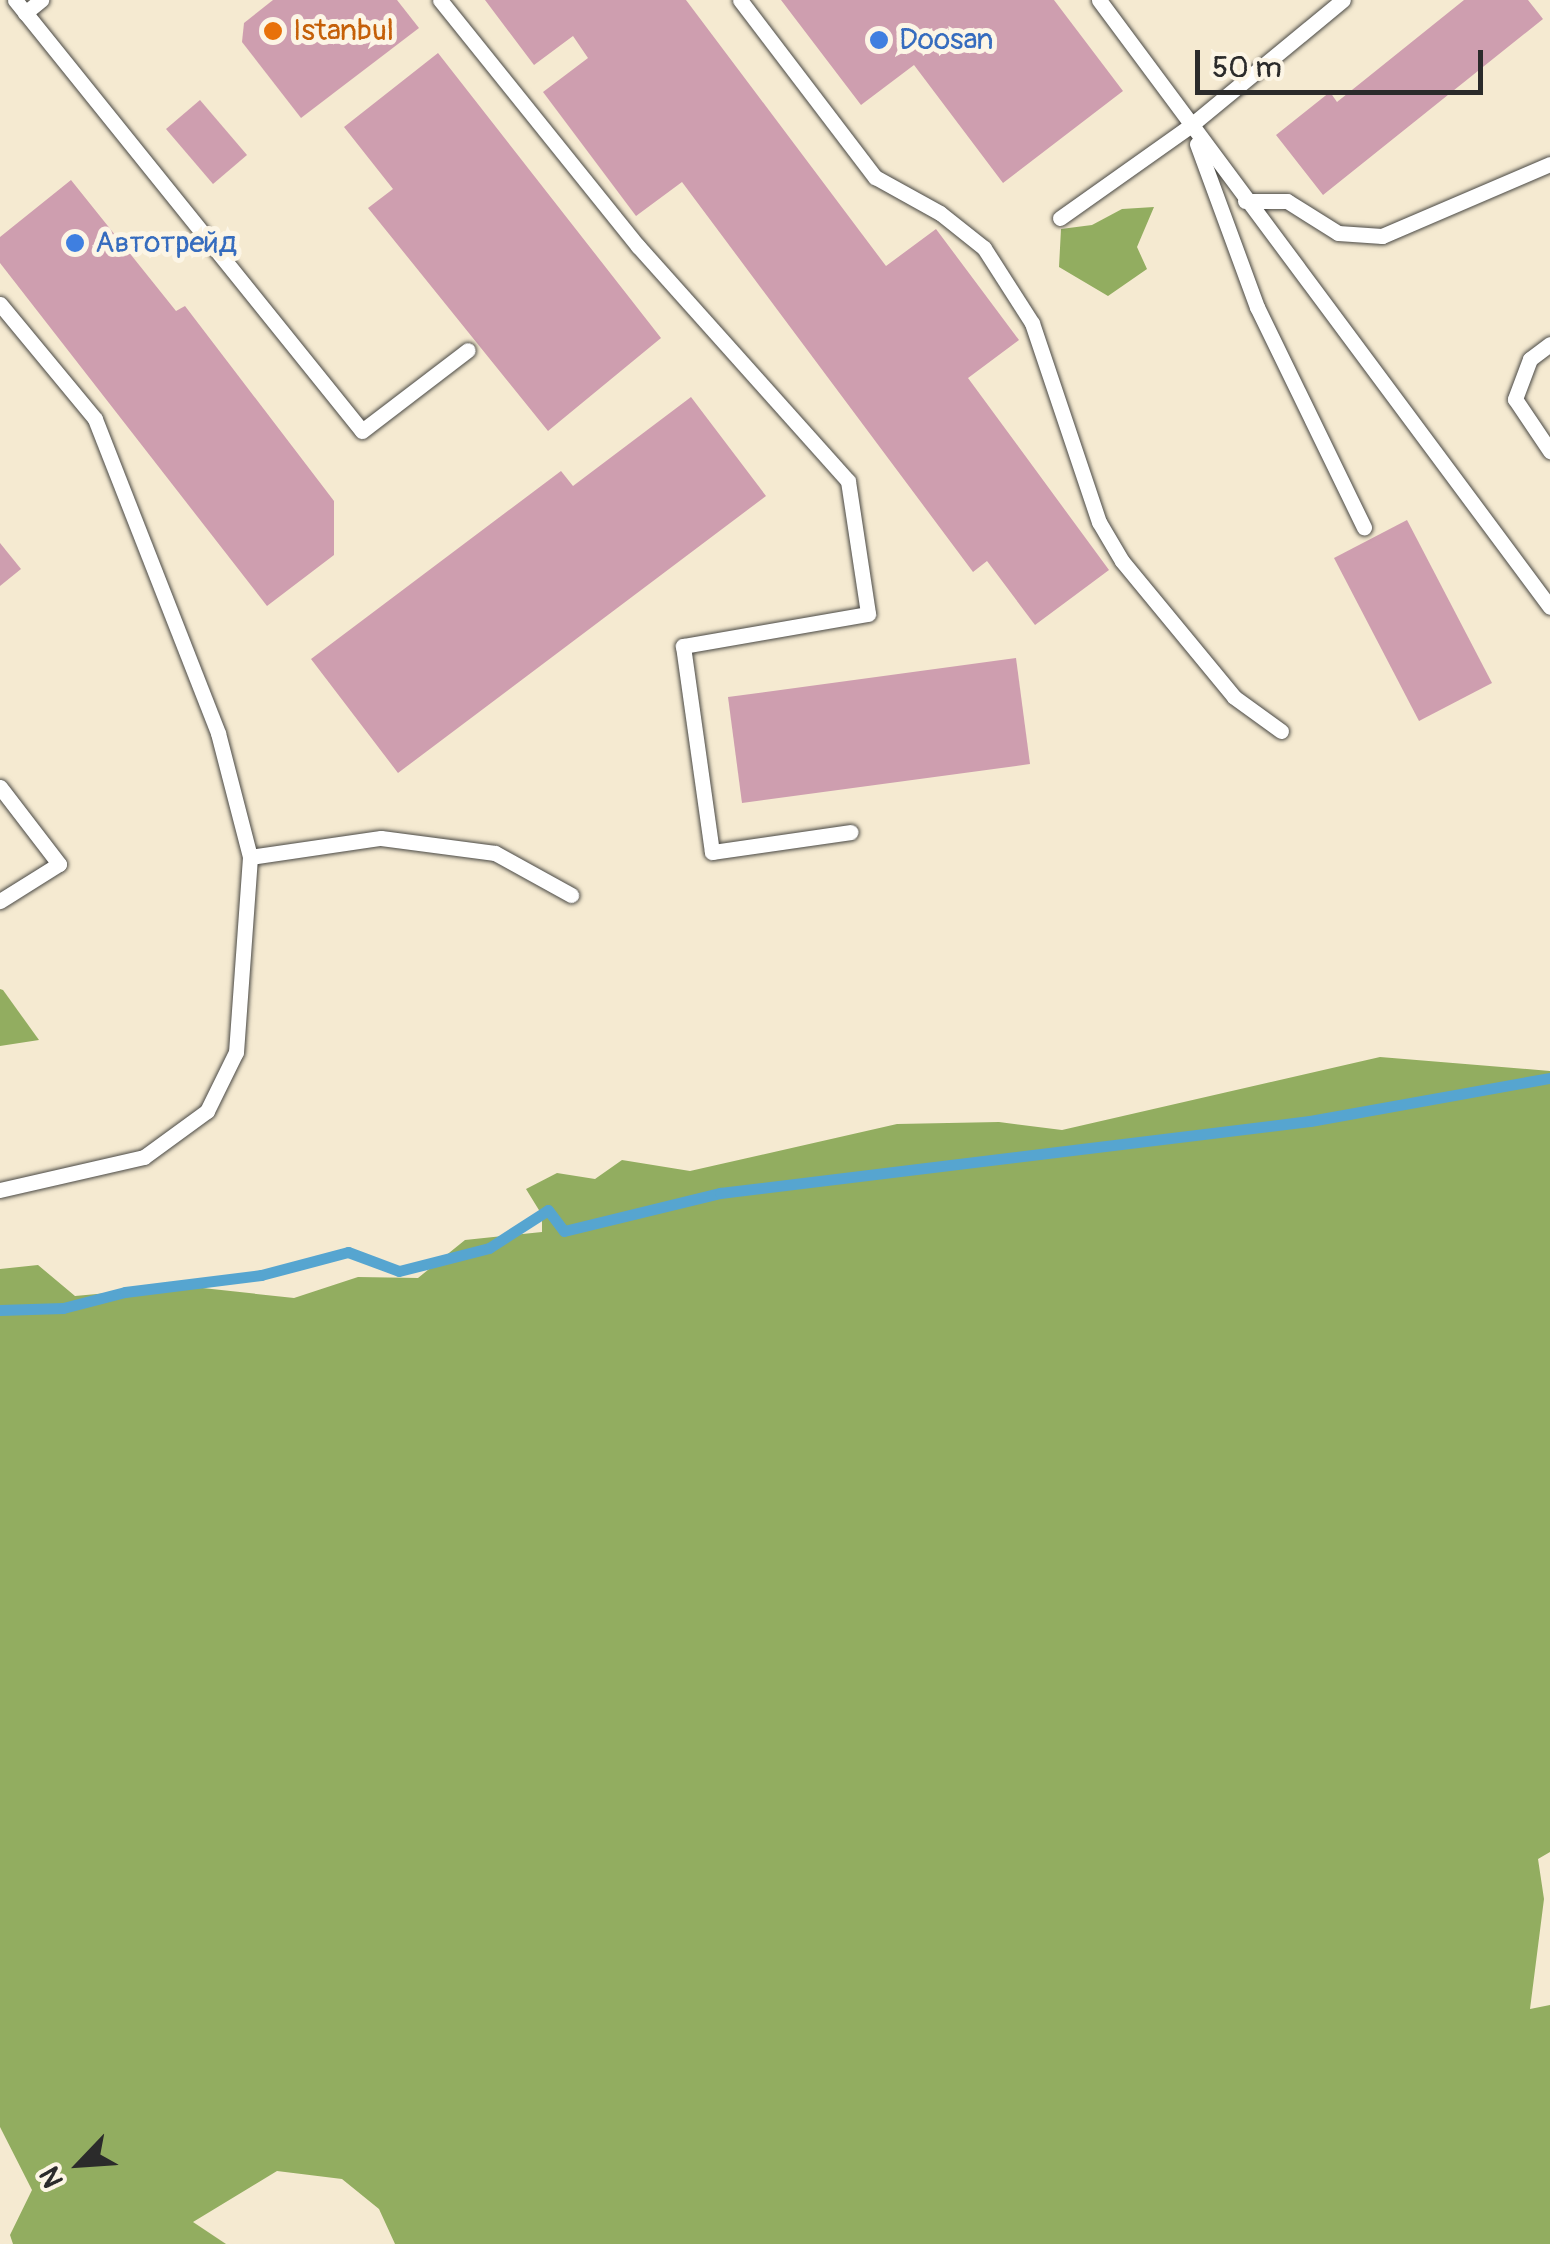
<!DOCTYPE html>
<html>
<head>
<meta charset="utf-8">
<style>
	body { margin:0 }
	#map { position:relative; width:1550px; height:2244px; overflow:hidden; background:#f5ead1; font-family:Pangolin,sans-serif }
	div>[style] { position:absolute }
	.forest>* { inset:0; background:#92ad60 }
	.stream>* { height:11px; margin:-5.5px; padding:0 5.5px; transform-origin:5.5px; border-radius:5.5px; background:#56a5d0 }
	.building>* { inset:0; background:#ce9eaf }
	.roads { filter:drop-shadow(0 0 2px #494844) drop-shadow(0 0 2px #494844) }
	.service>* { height:15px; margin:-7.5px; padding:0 7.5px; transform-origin:7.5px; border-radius:7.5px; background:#fff }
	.dots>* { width:28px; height:28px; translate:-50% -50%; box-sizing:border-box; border:5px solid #fcf5e5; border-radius:50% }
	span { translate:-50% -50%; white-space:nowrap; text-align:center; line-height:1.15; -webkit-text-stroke:10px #fcf5e5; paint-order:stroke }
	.food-label { font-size:30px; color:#c56008 }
	.left { translate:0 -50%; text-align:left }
	.shop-label { font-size:30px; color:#366cbe }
	.north { position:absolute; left:30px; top:2114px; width:100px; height:100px; -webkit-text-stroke:8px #fcf5e5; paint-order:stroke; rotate:245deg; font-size:28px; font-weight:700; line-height:40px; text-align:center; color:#2b2b2b }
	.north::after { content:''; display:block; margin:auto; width:35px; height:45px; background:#2b2b2b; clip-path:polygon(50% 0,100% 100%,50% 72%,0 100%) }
	.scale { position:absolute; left:1195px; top:50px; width:288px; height:45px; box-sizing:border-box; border:5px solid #2b2b2b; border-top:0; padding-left:12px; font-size:30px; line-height:35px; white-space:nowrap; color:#2b2b2b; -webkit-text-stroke:8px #fcf5e5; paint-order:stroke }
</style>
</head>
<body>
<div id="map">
	<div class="forest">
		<i style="clip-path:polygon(1154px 207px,1137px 247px,1147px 269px,1108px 296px,1059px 267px,1061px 229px,1092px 225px,1122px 209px)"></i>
		<i style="clip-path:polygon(0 989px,3px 990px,39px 1040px,0 1046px)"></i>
		<i style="clip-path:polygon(1380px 1057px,1550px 1071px,1550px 1852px,1538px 1859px,1544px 1899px,1530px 2009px,1550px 2005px,1550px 2244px,395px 2244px,379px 2209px,342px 2179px,277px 2171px,193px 2222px,226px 2244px,13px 2244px,10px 2235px,32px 2190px,0 2127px,0 1269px,38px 1265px,75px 1296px,184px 1286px,294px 1298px,358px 1277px,418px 1278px,465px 1240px,542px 1232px,542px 1215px,526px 1189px,557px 1173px,595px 1179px,622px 1160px,690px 1171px,897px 1124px,999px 1122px,1062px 1130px)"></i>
	</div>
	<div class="stream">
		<i style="left:0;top:1310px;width:63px;rotate:-1.8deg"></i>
		<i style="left:63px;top:1308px;width:64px;rotate:-14.5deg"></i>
		<i style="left:125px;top:1292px;width:137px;rotate:-7.1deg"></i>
		<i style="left:261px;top:1275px;width:90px;rotate:-14.8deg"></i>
		<i style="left:348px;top:1252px;width:54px;rotate:20.4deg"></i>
		<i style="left:399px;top:1271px;width:93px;rotate:-14.3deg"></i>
		<i style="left:489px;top:1248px;width:70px;rotate:-32.8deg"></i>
		<i style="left:548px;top:1210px;width:26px;rotate:53deg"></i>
		<i style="left:564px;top:1231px;width:161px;rotate:-13.7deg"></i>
		<i style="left:720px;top:1193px;width:594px;rotate:-6.96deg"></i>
		<i style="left:1310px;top:1121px;width:244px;rotate:-10.2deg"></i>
	</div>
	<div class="building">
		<i style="clip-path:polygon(273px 0,397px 0,419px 28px,301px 118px,242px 42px,244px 23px)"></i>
		<i style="clip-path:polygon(485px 0,686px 0,886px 266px,936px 229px,1019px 340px,968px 378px,1109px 570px,1035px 625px,987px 561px,973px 572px,682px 182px,636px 216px,543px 92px,588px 58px,573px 36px,534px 65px)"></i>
		<i style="clip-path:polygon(781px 0,1054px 0,1123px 91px,1003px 183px,914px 65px,861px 105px)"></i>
		<i style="clip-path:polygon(1464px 0,1528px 0,1543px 19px,1323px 195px,1276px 135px,1330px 92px,1337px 102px)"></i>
		<i style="clip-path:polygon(438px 53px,661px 338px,548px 431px,368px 208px,393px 189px,344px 127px)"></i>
		<i style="clip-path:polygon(200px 100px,247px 155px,213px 184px,166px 129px)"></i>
		<i style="clip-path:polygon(71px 180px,176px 311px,185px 306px,334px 501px,334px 555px,267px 606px,0 263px,0 237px)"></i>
		<i style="clip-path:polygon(691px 397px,766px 496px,398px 773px,311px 659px,561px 471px,573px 486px)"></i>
		<i style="clip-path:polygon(1407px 520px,1492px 683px,1419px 721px,1334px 558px)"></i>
		<i style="clip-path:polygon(0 543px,21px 569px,0 586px)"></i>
		<i style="clip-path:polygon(1016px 658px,1030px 764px,742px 803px,728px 697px)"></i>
	</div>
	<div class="roads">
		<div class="service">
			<i style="left:15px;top:0;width:553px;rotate:51.16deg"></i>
			<i style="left:362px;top:431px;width:133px;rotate:-37.4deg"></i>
			<i style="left:440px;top:0;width:316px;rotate:51.2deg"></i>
			<i style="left:638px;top:246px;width:315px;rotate:48.2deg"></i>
			<i style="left:848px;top:481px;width:134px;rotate:81.4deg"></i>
			<i style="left:868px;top:614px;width:188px;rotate:170.2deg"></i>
			<i style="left:683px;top:646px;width:208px;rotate:82deg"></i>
			<i style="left:712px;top:852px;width:140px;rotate:-8.2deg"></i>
			<i style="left:740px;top:0;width:223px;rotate:52.7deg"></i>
			<i style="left:875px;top:177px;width:74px;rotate:29deg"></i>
			<i style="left:940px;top:213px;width:56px;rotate:38.5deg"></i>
			<i style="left:984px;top:248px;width:89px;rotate:57.4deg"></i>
			<i style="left:1032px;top:323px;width:210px;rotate:71.4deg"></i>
			<i style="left:1099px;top:522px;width:45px;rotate:59.5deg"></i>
			<i style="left:1122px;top:561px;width:176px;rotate:50.5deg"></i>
			<i style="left:1234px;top:697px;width:58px;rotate:35.9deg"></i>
			<i style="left:1099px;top:0;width:756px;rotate:53.39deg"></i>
			<i style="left:25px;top:13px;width:21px;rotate:-39deg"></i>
			<i style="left:1197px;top:144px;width:174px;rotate:69.8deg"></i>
			<i style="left:1257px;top:307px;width:245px;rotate:64.1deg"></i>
			<i style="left:1245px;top:201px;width:42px"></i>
			<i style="left:1287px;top:201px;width:60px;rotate:32.1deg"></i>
			<i style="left:1338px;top:233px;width:44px;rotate:3.9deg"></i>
			<i style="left:1382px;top:236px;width:183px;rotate:-23.2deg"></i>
			<i style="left:1060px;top:218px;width:159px;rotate:-35.3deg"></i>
			<i style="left:1190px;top:126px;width:198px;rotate:-39.5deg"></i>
			<i style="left:0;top:304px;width:149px;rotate:50.4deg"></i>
			<i style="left:95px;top:419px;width:337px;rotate:68.6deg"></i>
			<i style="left:218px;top:733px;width:128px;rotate:75.5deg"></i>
			<i style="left:250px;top:857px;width:196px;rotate:94.1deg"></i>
			<i style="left:236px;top:1052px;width:66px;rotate:116.2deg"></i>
			<i style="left:207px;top:1111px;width:78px;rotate:143.9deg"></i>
			<i style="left:144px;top:1157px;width:148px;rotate:167.1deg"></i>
			<i style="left:1550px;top:344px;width:25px;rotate:143deg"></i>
			<i style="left:1530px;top:359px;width:43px;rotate:110.6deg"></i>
			<i style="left:1515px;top:399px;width:63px;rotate:56.1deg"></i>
			<i style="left:0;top:787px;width:97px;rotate:52.5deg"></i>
			<i style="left:59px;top:864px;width:70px;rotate:147.9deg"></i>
			<i style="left:250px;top:857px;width:132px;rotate:-8.3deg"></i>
			<i style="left:381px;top:838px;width:115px;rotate:7.5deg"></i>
			<i style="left:495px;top:853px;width:87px;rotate:28.9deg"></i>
		</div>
	</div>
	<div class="dots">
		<i style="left:273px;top:31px;background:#e8710a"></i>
		<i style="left:879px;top:40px;background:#3f7fe0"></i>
		<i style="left:75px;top:243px;background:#3f7fe0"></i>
	</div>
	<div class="food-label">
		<span class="left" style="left:293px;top:31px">Istanbul</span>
	</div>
	<div class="shop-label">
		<span class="left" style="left:899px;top:40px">Doosan</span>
		<span class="left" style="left:95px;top:243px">Автотрейд</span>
	</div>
	<div class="north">N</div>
	<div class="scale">50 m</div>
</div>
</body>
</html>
